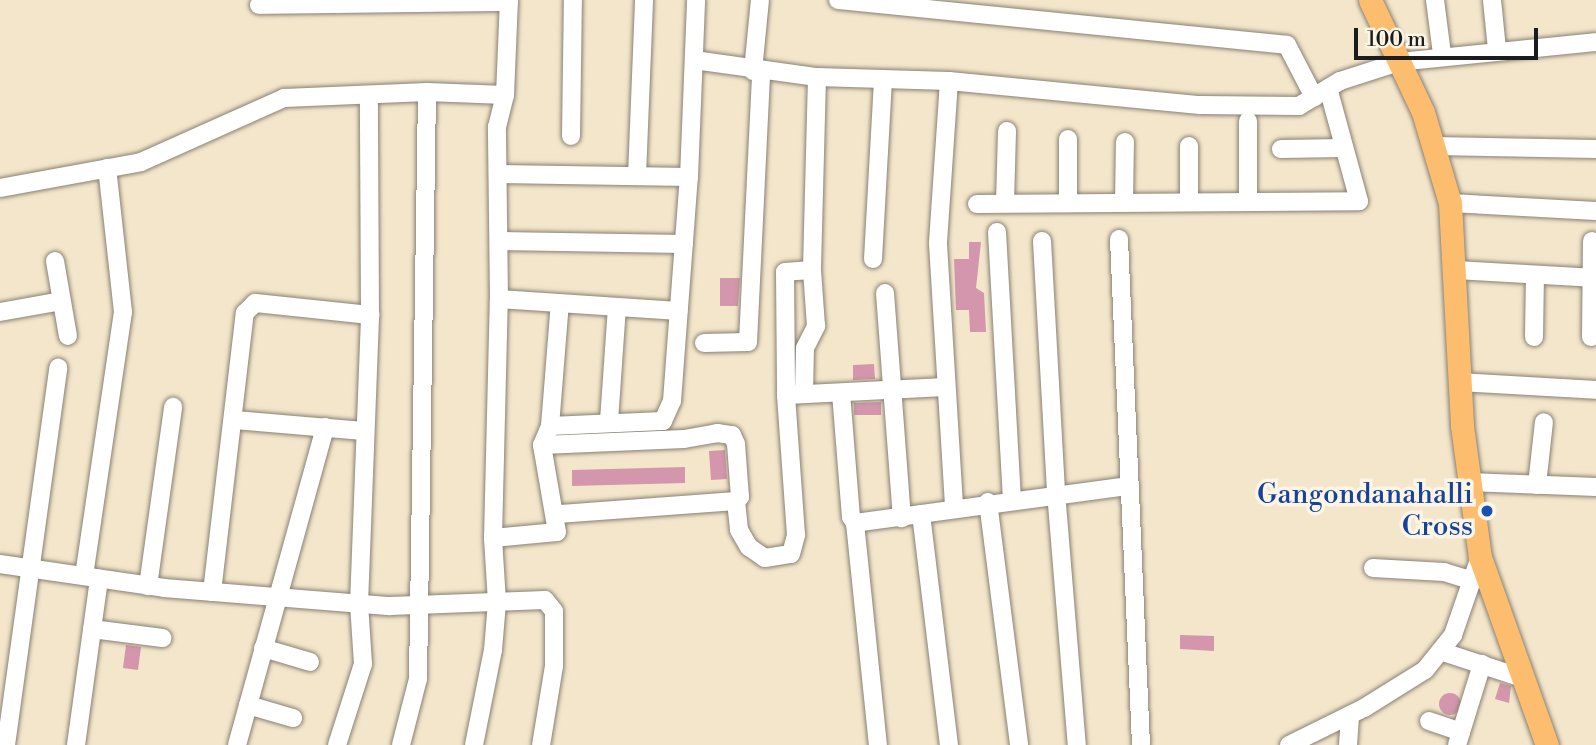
<!DOCTYPE html>
<html>
<head>
<meta charset="utf-8">
<style>
	body { margin:0 }
	#map { position:relative; width:1596px; height:745px; overflow:hidden; background:#f4e6cb; font-family:"Libre Bodoni",serif }
	div>[style] { position:absolute }
	.building>* { inset:0; background:#d396ac }
	.round { border-radius:50% }
	.roads { filter:drop-shadow(0 0 2px #888174) drop-shadow(0 0 2px #888174) }
	.minor>* { height:18px; margin:-9px; padding:0 9px; transform-origin:9px; border-radius:9px; background:#fff }
	.major>* { height:23px; margin:-11.5px; padding:0 11.5px; transform-origin:11.5px; border-radius:11.5px; background:#fcbd6f }
	.dots>* { width:19px; height:19px; translate:-50% -50%; box-sizing:border-box; border:4px solid #fcf5e5; border-radius:50% }
	span { translate:-50% -50%; white-space:nowrap; text-align:center; line-height:1.15; -webkit-text-stroke:7px #fcf5e5; paint-order:stroke }
	.transit-label { font-size:28px; color:#164399 }
	.right { translate:-100% -50%; text-align:right }
	.scale { position:absolute; left:1354px; top:28px; width:184px; height:32px; box-sizing:border-box; border:4px solid #1c1c1c; border-top:0; padding-left:9px; font-size:21px; line-height:24px; white-space:nowrap; color:#1c1c1c; -webkit-text-stroke:5px #fcf5e5; paint-order:stroke }
</style>
</head>
<body>
<div id="map">
	<div class="building">
		<i style="clip-path:polygon(969px 242px,981px 242px,976px 288px,984px 293px,986px 332px,970px 332px,969px 310px,956px 310px,954px 259px,969px 259px)"></i>
		<i style="clip-path:polygon(720px 278px,740px 278px,738px 306px,720px 306px)"></i>
		<i style="clip-path:polygon(874px 364px,875px 379px,853px 380px,853px 365px)"></i>
		<i style="clip-path:polygon(881px 402px,881px 415px,854px 415px,854px 403px)"></i>
		<i style="clip-path:polygon(725px 450px,727px 479px,711px 480px,709px 451px)"></i>
		<i style="clip-path:polygon(685px 467px,685px 483px,572px 486px,572px 470px)"></i>
		<i style="clip-path:polygon(1180px 635px,1214px 636px,1214px 651px,1180px 649px)"></i>
		<i style="clip-path:polygon(126px 645px,141px 647px,138px 670px,123px 668px)"></i>
		<i style="clip-path:polygon(1500px 683px,1511px 686px,1509px 703px,1495px 699px)"></i>
		<i class="round" style="left:1439px;top:693px;width:22px;height:22px"></i>
	</div>
	<div class="roads">
		<div class="minor">
			<i style="left:838px;top:0;width:451px;rotate:5.7deg"></i>
			<i style="left:1287px;top:45px;width:59px;rotate:62.6deg"></i>
			<i style="left:1435px;top:0;width:54px;rotate:82.6deg"></i>
			<i style="left:1492px;top:0;width:49px;rotate:84.2deg"></i>
			<i style="left:259px;top:5px;width:250px;rotate:-0.7deg"></i>
			<i style="left:694px;top:60px;width:124px;rotate:7.9deg"></i>
			<i style="left:817px;top:77px;width:132px;rotate:1.7deg"></i>
			<i style="left:949px;top:81px;width:252px;rotate:5.5deg"></i>
			<i style="left:1200px;top:105px;width:99px;rotate:0.6deg"></i>
			<i style="left:1299px;top:106px;width:48px;rotate:-31.4deg"></i>
			<i style="left:1340px;top:81px;width:62px;rotate:-17.9deg"></i>
			<i style="left:1399px;top:62px;width:198px;rotate:-5.8deg"></i>
			<i style="left:753px;top:71px;width:71px;rotate:-84.4deg"></i>
			<i style="left:817px;top:77px;width:193px;rotate:91.5deg"></i>
			<i style="left:812px;top:270px;width:27px;rotate:176deg"></i>
			<i style="left:785px;top:272px;width:123px;rotate:89.5deg"></i>
			<i style="left:786px;top:395px;width:160px;rotate:-2.9deg"></i>
			<i style="left:949px;top:81px;width:163px;rotate:93.9deg"></i>
			<i style="left:938px;top:244px;width:263px;rotate:86.5deg"></i>
			<i style="left:1248px;top:121px;width:80px;rotate:90deg"></i>
			<i style="left:571px;top:136px;width:136px;rotate:-89.2deg"></i>
			<i style="left:1068px;top:139px;width:64px;rotate:90deg"></i>
			<i style="left:1434px;top:146px;width:162px;rotate:1.1deg"></i>
			<i style="left:1281px;top:149px;width:63px;rotate:-0.9deg"></i>
			<i style="left:498px;top:174px;width:191px;rotate:0.9deg"></i>
			<i style="left:637px;top:176px;width:176px;rotate:-87.7deg"></i>
			<i style="left:0;top:188px;width:143px;rotate:-10.4deg"></i>
			<i style="left:141px;top:162px;width:157px;rotate:-24.1deg"></i>
			<i style="left:284px;top:98px;width:143px;rotate:-2.4deg"></i>
			<i style="left:427px;top:92px;width:78px;rotate:2.2deg"></i>
			<i style="left:505px;top:95px;width:95px;rotate:-87.6deg"></i>
			<i style="left:1189px;top:202px;width:56px;rotate:-90deg"></i>
			<i style="left:1005px;top:203px;width:72px;rotate:-88.4deg"></i>
			<i style="left:1124px;top:203px;width:61px;rotate:-89.1deg"></i>
			<i style="left:1450px;top:203px;width:146px;rotate:3.1deg"></i>
			<i style="left:977px;top:204px;width:382px;rotate:-0.4deg"></i>
			<i style="left:1359px;top:201px;width:117px;rotate:-105.3deg"></i>
			<i style="left:997px;top:232px;width:267px;rotate:86.8deg"></i>
			<i style="left:1119px;top:239px;width:506px;rotate:87.51deg"></i>
			<i style="left:499px;top:241px;width:185px;rotate:0.9deg"></i>
			<i style="left:1042px;top:241px;width:251px;rotate:86.8deg"></i>
			<i style="left:1056px;top:492px;width:254px;rotate:85.3deg"></i>
			<i style="left:873px;top:259px;width:180px;rotate:-86.8deg"></i>
			<i style="left:55px;top:261px;width:76px;rotate:80.2deg"></i>
			<i style="left:1456px;top:270px;width:140px;rotate:3.3deg"></i>
			<i style="left:885px;top:293px;width:226px;rotate:85.7deg"></i>
			<i style="left:499px;top:299px;width:180px;rotate:3.8deg"></i>
			<i style="left:0;top:312px;width:62px;rotate:-10.2deg"></i>
			<i style="left:1534px;top:337px;width:61px;rotate:-89.1deg"></i>
			<i style="left:1591px;top:337px;width:96px;rotate:-89.4deg"></i>
			<i style="left:704px;top:343px;width:44px;rotate:-1.3deg"></i>
			<i style="left:748px;top:342px;width:269px;rotate:-87.2deg"></i>
			<i style="left:1459px;top:382px;width:137px;rotate:3.3deg"></i>
			<i style="left:841px;top:393px;width:124px;rotate:85.4deg"></i>
			<i style="left:851px;top:517px;width:7px;rotate:56deg"></i>
			<i style="left:855px;top:523px;width:275px;rotate:-7.7deg"></i>
			<i style="left:804px;top:394px;width:46px;rotate:-88.8deg"></i>
			<i style="left:805px;top:348px;width:25px;rotate:-63deg"></i>
			<i style="left:816px;top:326px;width:56px;rotate:-94.1deg"></i>
			<i style="left:235px;top:420px;width:129px;rotate:4.9deg"></i>
			<i style="left:609px;top:421px;width:114px;rotate:-86deg"></i>
			<i style="left:550px;top:426px;width:113px;rotate:-2.5deg"></i>
			<i style="left:663px;top:421px;width:22px;rotate:-66deg"></i>
			<i style="left:672px;top:401px;width:225px;rotate:-85.7deg"></i>
			<i style="left:689px;top:177px;width:177px;rotate:-87.7deg"></i>
			<i style="left:542px;top:445px;width:142px;rotate:-2.4deg"></i>
			<i style="left:684px;top:439px;width:34px;rotate:-10deg"></i>
			<i style="left:717px;top:433px;width:15px;rotate:8deg"></i>
			<i style="left:732px;top:435px;width:10px;rotate:66deg"></i>
			<i style="left:736px;top:444px;width:53px;rotate:85.7deg"></i>
			<i style="left:740px;top:497px;width:6px;rotate:135deg"></i>
			<i style="left:736px;top:501px;width:179px;rotate:175.8deg"></i>
			<i style="left:1469px;top:482px;width:127px;rotate:2.3deg"></i>
			<i style="left:1537px;top:485px;width:63px;rotate:-83.7deg"></i>
			<i style="left:736px;top:501px;width:29px;rotate:84deg"></i>
			<i style="left:739px;top:530px;width:20px;rotate:60deg"></i>
			<i style="left:749px;top:547px;width:19px;rotate:35deg"></i>
			<i style="left:765px;top:558px;width:26px;rotate:-9deg"></i>
			<i style="left:791px;top:554px;width:20px;rotate:-75deg"></i>
			<i style="left:796px;top:535px;width:140px;rotate:-94.1deg"></i>
			<i style="left:988px;top:502px;width:245px;rotate:82.7deg"></i>
			<i style="left:921px;top:514px;width:233px;rotate:83.1deg"></i>
			<i style="left:855px;top:523px;width:223px;rotate:84.1deg"></i>
			<i style="left:493px;top:538px;width:64px;rotate:-5.4deg"></i>
			<i style="left:557px;top:532px;width:88px;rotate:-99.8deg"></i>
			<i style="left:542px;top:445px;width:21px;rotate:-67deg"></i>
			<i style="left:550px;top:426px;width:123px;rotate:-85.4deg"></i>
			<i style="left:0;top:564px;width:166px;rotate:8.3deg"></i>
			<i style="left:164px;top:588px;width:227px;rotate:4.6deg"></i>
			<i style="left:390px;top:606px;width:155px;rotate:-2.2deg"></i>
			<i style="left:545px;top:600px;width:14px;rotate:51deg"></i>
			<i style="left:554px;top:611px;width:55px;rotate:90deg"></i>
			<i style="left:554px;top:666px;width:80px;rotate:99.3deg"></i>
			<i style="left:1373px;top:568px;width:71px;rotate:3.2deg"></i>
			<i style="left:1444px;top:572px;width:30px;rotate:17deg"></i>
			<i style="left:84px;top:576px;width:267px;rotate:-81.6deg"></i>
			<i style="left:123px;top:312px;width:145px;rotate:-96.3deg"></i>
			<i style="left:148px;top:586px;width:181px;rotate:-82deg"></i>
			<i style="left:212px;top:592px;width:281px;rotate:-83.3deg"></i>
			<i style="left:245px;top:313px;width:14px;rotate:-45deg"></i>
			<i style="left:255px;top:303px;width:116px;rotate:6deg"></i>
			<i style="left:92px;top:629px;width:71px;rotate:7.3deg"></i>
			<i style="left:263px;top:648px;width:49px;rotate:16.6deg"></i>
			<i style="left:1440px;top:651px;width:89px;rotate:18.2deg"></i>
			<i style="left:248px;top:705px;width:47px;rotate:16.1deg"></i>
			<i style="left:1429px;top:721px;width:34px;rotate:19deg"></i>
			<i style="left:6px;top:745px;width:381px;rotate:-82.1deg"></i>
			<i style="left:76px;top:745px;width:168px;rotate:-82.1deg"></i>
			<i style="left:237px;top:745px;width:330px;rotate:-74.5deg"></i>
			<i style="left:337px;top:745px;width:85px;rotate:-72.2deg"></i>
			<i style="left:363px;top:664px;width:60px;rotate:-93.8deg"></i>
			<i style="left:359px;top:604px;width:289px;rotate:-87.8deg"></i>
			<i style="left:370px;top:315px;width:218px;rotate:-90.3deg"></i>
			<i style="left:401px;top:745px;width:68px;rotate:-75.6deg"></i>
			<i style="left:418px;top:679px;width:587px;rotate:-89.12deg"></i>
			<i style="left:474px;top:745px;width:97px;rotate:-78.7deg"></i>
			<i style="left:493px;top:650px;width:48px;rotate:-85.2deg"></i>
			<i style="left:497px;top:602px;width:64px;rotate:-93.6deg"></i>
			<i style="left:493px;top:538px;width:239px;rotate:-88.6deg"></i>
			<i style="left:499px;top:299px;width:172px;rotate:-90.7deg"></i>
			<i style="left:497px;top:127px;width:33px;rotate:-76deg"></i>
			<i style="left:1289px;top:745px;width:84px;rotate:-26.3deg"></i>
			<i style="left:1364px;top:708px;width:72px;rotate:-31.9deg"></i>
			<i style="left:1425px;top:670px;width:45px;rotate:-51.3deg"></i>
			<i style="left:1453px;top:635px;width:83px;rotate:-70.9deg"></i>
			<i style="left:1348px;top:745px;width:30px;rotate:-86deg"></i>
			<i style="left:1457px;top:745px;width:85px;rotate:-72.8deg"></i>
		</div>
		<div class="major">
			<i style="left:1370px;top:0;width:124px;rotate:64.7deg"></i>
			<i style="left:1423px;top:112px;width:95px;rotate:73.5deg"></i>
			<i style="left:1450px;top:203px;width:223px;rotate:86.9deg"></i>
			<i style="left:1462px;top:426px;width:132px;rotate:82.2deg"></i>
			<i style="left:1480px;top:557px;width:200px;rotate:70.4deg"></i>
		</div>
	</div>
	<div class="dots">
		<i style="left:1487px;top:511px;background:#1a4fb4"></i>
	</div>
	<div class="transit-label">
		<span class="right" style="left:1473px;top:511px">Gangondanahalli<br>Cross</span>
	</div>
	<div class="scale">100 m</div>
</div>
</body>
</html>
